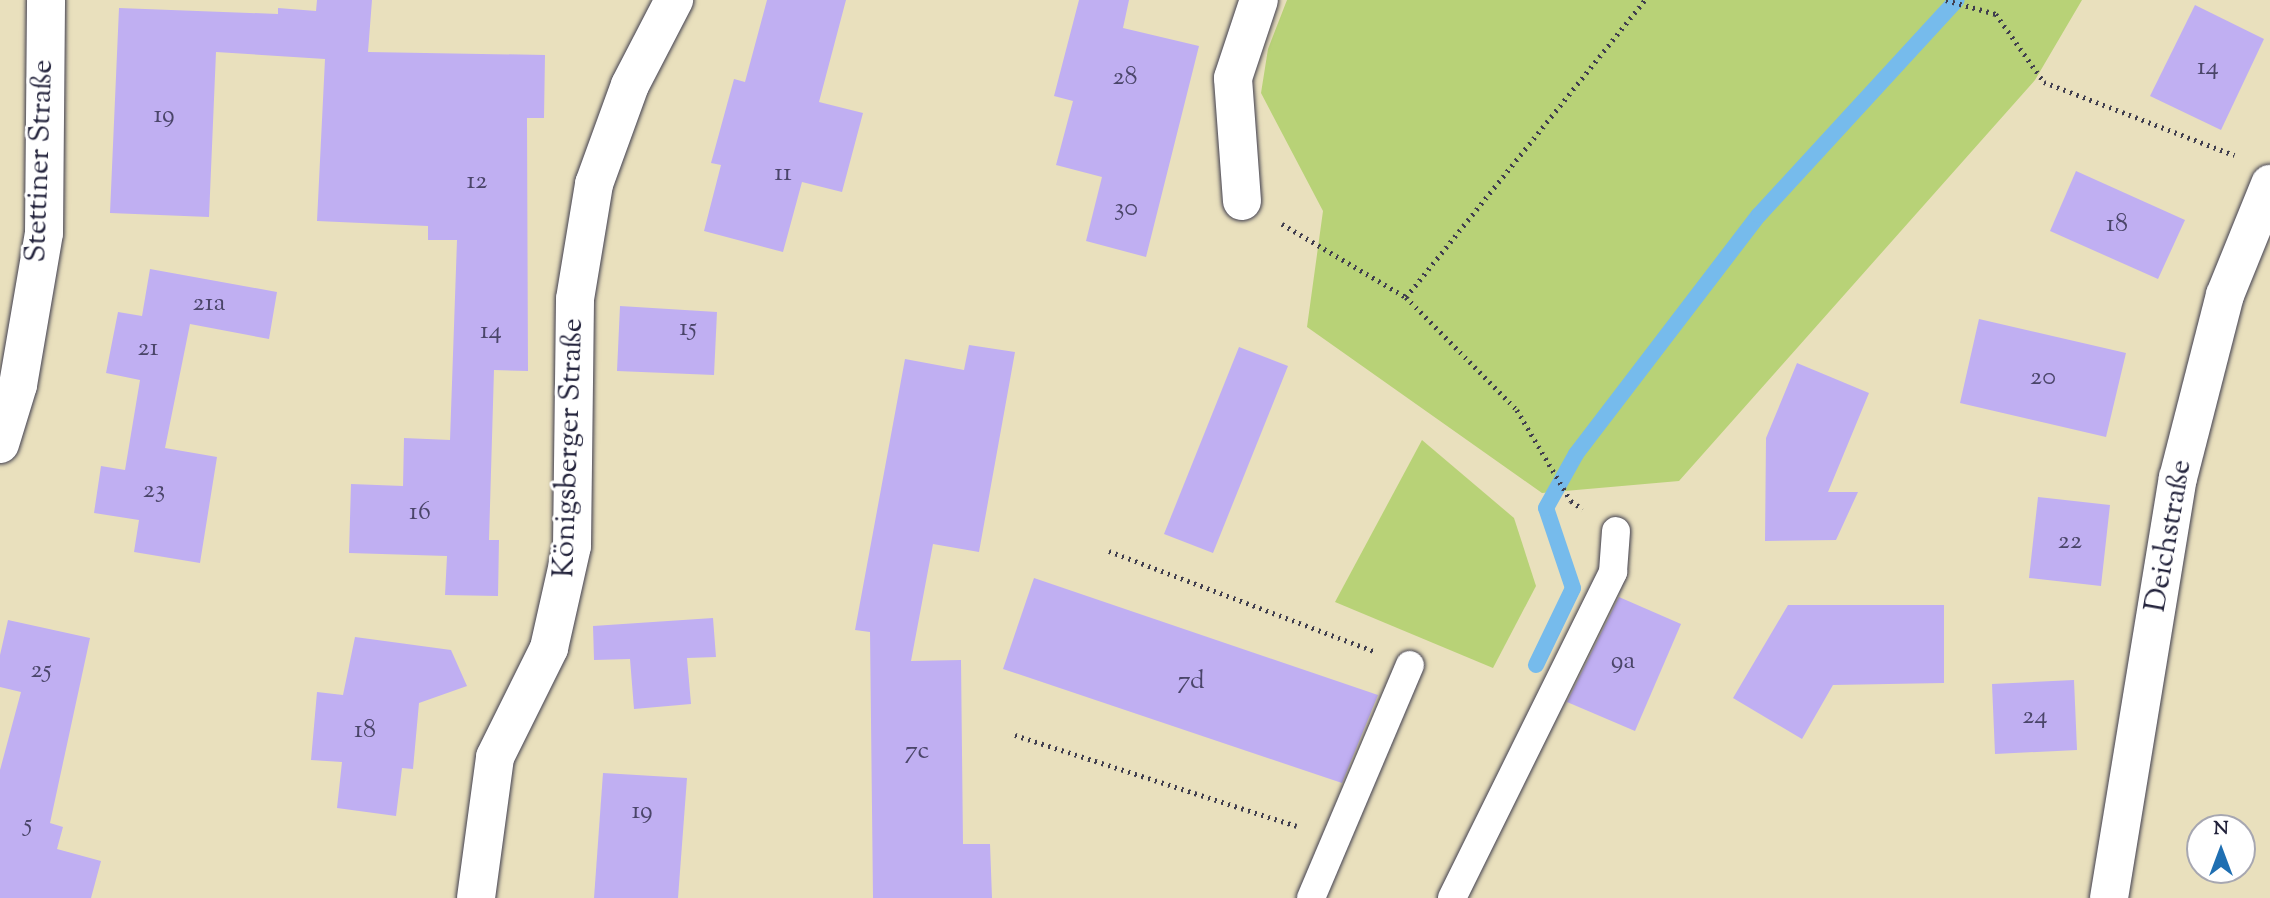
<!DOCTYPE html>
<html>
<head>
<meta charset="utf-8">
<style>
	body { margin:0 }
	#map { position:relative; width:2270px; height:898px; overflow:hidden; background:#e9e0bd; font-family:"Sorts Mill Goudy",serif }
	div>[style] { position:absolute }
	.green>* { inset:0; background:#b8d277 }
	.stream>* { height:16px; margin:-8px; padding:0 8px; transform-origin:8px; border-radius:8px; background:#76bbec }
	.building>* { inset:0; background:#c0aff2 }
	.path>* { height:4.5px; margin-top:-2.25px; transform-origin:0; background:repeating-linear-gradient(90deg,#403e4e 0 2px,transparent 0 7px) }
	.roads { filter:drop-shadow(0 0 2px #403e4e) drop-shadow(0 0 2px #403e4e) }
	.service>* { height:28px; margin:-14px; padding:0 14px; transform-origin:14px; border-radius:14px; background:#fff }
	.minor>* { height:38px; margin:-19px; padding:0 19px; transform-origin:19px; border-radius:19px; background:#fff }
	span { translate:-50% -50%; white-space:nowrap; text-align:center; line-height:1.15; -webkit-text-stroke:6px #fff; paint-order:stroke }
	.number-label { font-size:26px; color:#4a4569 }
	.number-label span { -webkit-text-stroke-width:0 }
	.street-label { font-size:30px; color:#22223b }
	.north { position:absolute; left:2186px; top:814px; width:70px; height:70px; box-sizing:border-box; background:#fff; border:2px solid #a7a7b1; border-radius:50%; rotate:0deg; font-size:19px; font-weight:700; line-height:28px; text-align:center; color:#22223b }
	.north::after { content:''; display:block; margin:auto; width:24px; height:32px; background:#1f6fb2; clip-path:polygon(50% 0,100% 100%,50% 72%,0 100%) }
</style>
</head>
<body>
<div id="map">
	<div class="green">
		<i style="clip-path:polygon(1287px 0,2082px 0,2035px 80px,1679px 481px,1542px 493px,1307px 327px,1323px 211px,1261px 93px,1268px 49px)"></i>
		<i style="clip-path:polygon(1422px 440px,1514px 518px,1536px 586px,1493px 668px,1335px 602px)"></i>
	</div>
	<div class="stream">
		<i style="left:1536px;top:665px;width:85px;rotate:-64.3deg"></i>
		<i style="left:1573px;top:588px;width:84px;rotate:-108.6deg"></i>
		<i style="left:1546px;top:508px;width:62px;rotate:-60.9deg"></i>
		<i style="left:1576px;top:454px;width:301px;rotate:-52.6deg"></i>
		<i style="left:1759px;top:215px;width:292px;rotate:-47.4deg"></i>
	</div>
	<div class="building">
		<i style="clip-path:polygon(317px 0,372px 0,368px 52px,545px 55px,544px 118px,527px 118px,528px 371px,494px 370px,489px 540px,499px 540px,498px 596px,445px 595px,447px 556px,349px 553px,351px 484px,403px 486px,404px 438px,450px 440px,457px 240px,428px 240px,428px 226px,317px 221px,325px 59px,216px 52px,209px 217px,110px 213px,119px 8px,278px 14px,278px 8px,316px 11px)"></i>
		<i style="clip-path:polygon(767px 0,846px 0,819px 102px,863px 113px,842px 192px,802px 182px,783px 252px,704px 231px,721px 165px,711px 163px,734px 79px,745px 82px)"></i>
		<i style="clip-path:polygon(1079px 0,1129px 0,1123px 28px,1199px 46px,1146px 257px,1086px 241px,1102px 177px,1056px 165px,1073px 101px,1054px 96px)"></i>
		<i style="clip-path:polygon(2195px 5px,2264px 39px,2221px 130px,2150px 96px)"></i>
		<i style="clip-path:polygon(2076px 171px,2185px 220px,2158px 279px,2050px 231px)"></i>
		<i style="clip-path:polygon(150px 269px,277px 292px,269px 339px,190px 324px,165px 448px,217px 457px,200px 563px,134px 552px,139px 520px,94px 513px,101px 466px,125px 470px,140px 380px,106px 373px,118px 312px,142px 316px)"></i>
		<i style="clip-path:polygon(620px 306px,717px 312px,714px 375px,617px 371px)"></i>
		<i style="clip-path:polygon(1979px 319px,2126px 353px,2106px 437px,1960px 403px)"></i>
		<i style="clip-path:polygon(969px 345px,1015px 352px,979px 552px,933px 544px,911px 661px,961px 660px,963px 844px,990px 844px,992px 898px,873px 898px,870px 632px,855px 630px,905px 359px,964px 370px)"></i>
		<i style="clip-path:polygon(1239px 347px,1288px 366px,1213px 553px,1164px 534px)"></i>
		<i style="clip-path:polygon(1797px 363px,1869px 393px,1828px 492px,1858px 492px,1836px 540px,1765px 541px,1766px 438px)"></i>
		<i style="clip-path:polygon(2038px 497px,2110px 505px,2101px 586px,2029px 578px)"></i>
		<i style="clip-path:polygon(1034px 578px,1378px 695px,1342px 783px,1003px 669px)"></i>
		<i style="clip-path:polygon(1619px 597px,1681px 624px,1635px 731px,1567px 702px)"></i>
		<i style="clip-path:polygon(1788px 605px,1944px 605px,1944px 683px,1833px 685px,1802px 739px,1733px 698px)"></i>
		<i style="clip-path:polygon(713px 618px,716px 657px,687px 658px,691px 704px,634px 709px,630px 659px,594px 660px,593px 626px)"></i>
		<i style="clip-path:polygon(8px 620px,90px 638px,50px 823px,63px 827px,57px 849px,101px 861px,91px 898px,0 898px,0 770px,21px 692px,0 687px,0 655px)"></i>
		<i style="clip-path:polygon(355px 637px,451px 650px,467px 686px,419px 703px,413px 769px,402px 768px,396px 816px,337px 808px,342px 762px,311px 760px,317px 692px,343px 695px)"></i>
		<i style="clip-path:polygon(2074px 680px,2077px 750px,1995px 754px,1992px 684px)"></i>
		<i style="clip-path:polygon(603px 773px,687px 778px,678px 898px,594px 898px)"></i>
	</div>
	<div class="path">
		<i style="left:1946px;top:0;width:52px;rotate:15.6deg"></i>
		<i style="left:1996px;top:14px;width:83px;rotate:54.8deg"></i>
		<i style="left:2044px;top:82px;width:204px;rotate:21deg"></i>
		<i style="left:1282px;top:224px;width:144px;rotate:30.5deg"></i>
		<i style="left:1406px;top:297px;width:158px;rotate:45.5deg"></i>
		<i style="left:1517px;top:410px;width:106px;rotate:59.3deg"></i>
		<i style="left:1571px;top:501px;width:14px;rotate:34deg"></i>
		<i style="left:1406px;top:297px;width:381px;rotate:-51.2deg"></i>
		<i style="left:1109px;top:551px;width:283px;rotate:20.7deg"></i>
		<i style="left:1015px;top:735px;width:296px;rotate:17.9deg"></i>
	</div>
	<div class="roads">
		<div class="service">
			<i style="left:1311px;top:898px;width:253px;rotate:-67deg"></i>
			<i style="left:1452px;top:898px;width:364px;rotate:-63.7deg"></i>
			<i style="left:1613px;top:572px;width:41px;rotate:-85.8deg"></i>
		</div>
		<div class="minor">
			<i style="left:1242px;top:201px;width:123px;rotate:-94.2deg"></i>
			<i style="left:1233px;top:78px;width:82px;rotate:-71.6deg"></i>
			<i style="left:0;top:444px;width:62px;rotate:-73deg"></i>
			<i style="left:18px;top:385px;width:154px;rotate:-80.3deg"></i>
			<i style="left:44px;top:233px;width:233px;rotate:-89.5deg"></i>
			<i style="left:476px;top:898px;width:142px;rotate:-82.3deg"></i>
			<i style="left:495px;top:757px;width:122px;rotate:-63.6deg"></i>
			<i style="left:549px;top:648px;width:105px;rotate:-77.3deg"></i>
			<i style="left:572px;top:546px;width:247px;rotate:-89.3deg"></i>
			<i style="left:575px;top:299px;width:117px;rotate:-80.6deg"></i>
			<i style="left:594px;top:184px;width:105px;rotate:-70deg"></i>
			<i style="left:630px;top:85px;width:96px;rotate:-62.6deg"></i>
			<i style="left:2109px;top:898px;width:426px;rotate:-80.7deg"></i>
			<i style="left:2178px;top:478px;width:189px;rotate:-75.6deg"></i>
			<i style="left:2225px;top:295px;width:120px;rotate:-67.9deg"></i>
		</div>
	</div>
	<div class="number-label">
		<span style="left:2208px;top:68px">14</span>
		<span style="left:1125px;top:78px">28</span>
		<span style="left:164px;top:116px">19</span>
		<span style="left:783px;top:174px">11</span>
		<span style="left:477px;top:182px">12</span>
		<span style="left:1126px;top:209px">30</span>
		<span style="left:2117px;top:225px">18</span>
		<span style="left:209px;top:304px">21a</span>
		<span style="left:688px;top:329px">15</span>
		<span style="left:491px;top:332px">14</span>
		<span style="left:148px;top:349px">21</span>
		<span style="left:2043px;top:378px">20</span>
		<span style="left:154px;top:491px">23</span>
		<span style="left:420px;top:513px">16</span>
		<span style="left:2070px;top:542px">22</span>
		<span style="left:1623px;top:662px">9a</span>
		<span style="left:41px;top:671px">25</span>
		<span style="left:1191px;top:682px">7d</span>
		<span style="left:2035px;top:717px">24</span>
		<span style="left:365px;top:731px">18</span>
		<span style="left:917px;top:752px">7c</span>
		<span style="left:642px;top:812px">19</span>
		<span style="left:28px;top:825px">5</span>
	</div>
	<div class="street-label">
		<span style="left:41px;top:161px;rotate:-88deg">Stettiner Straße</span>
		<span style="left:570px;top:448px;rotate:-88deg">Königsberger Straße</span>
		<span style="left:2170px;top:536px;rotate:-80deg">Deichstraße</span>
	</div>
	<div class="north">N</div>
</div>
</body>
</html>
